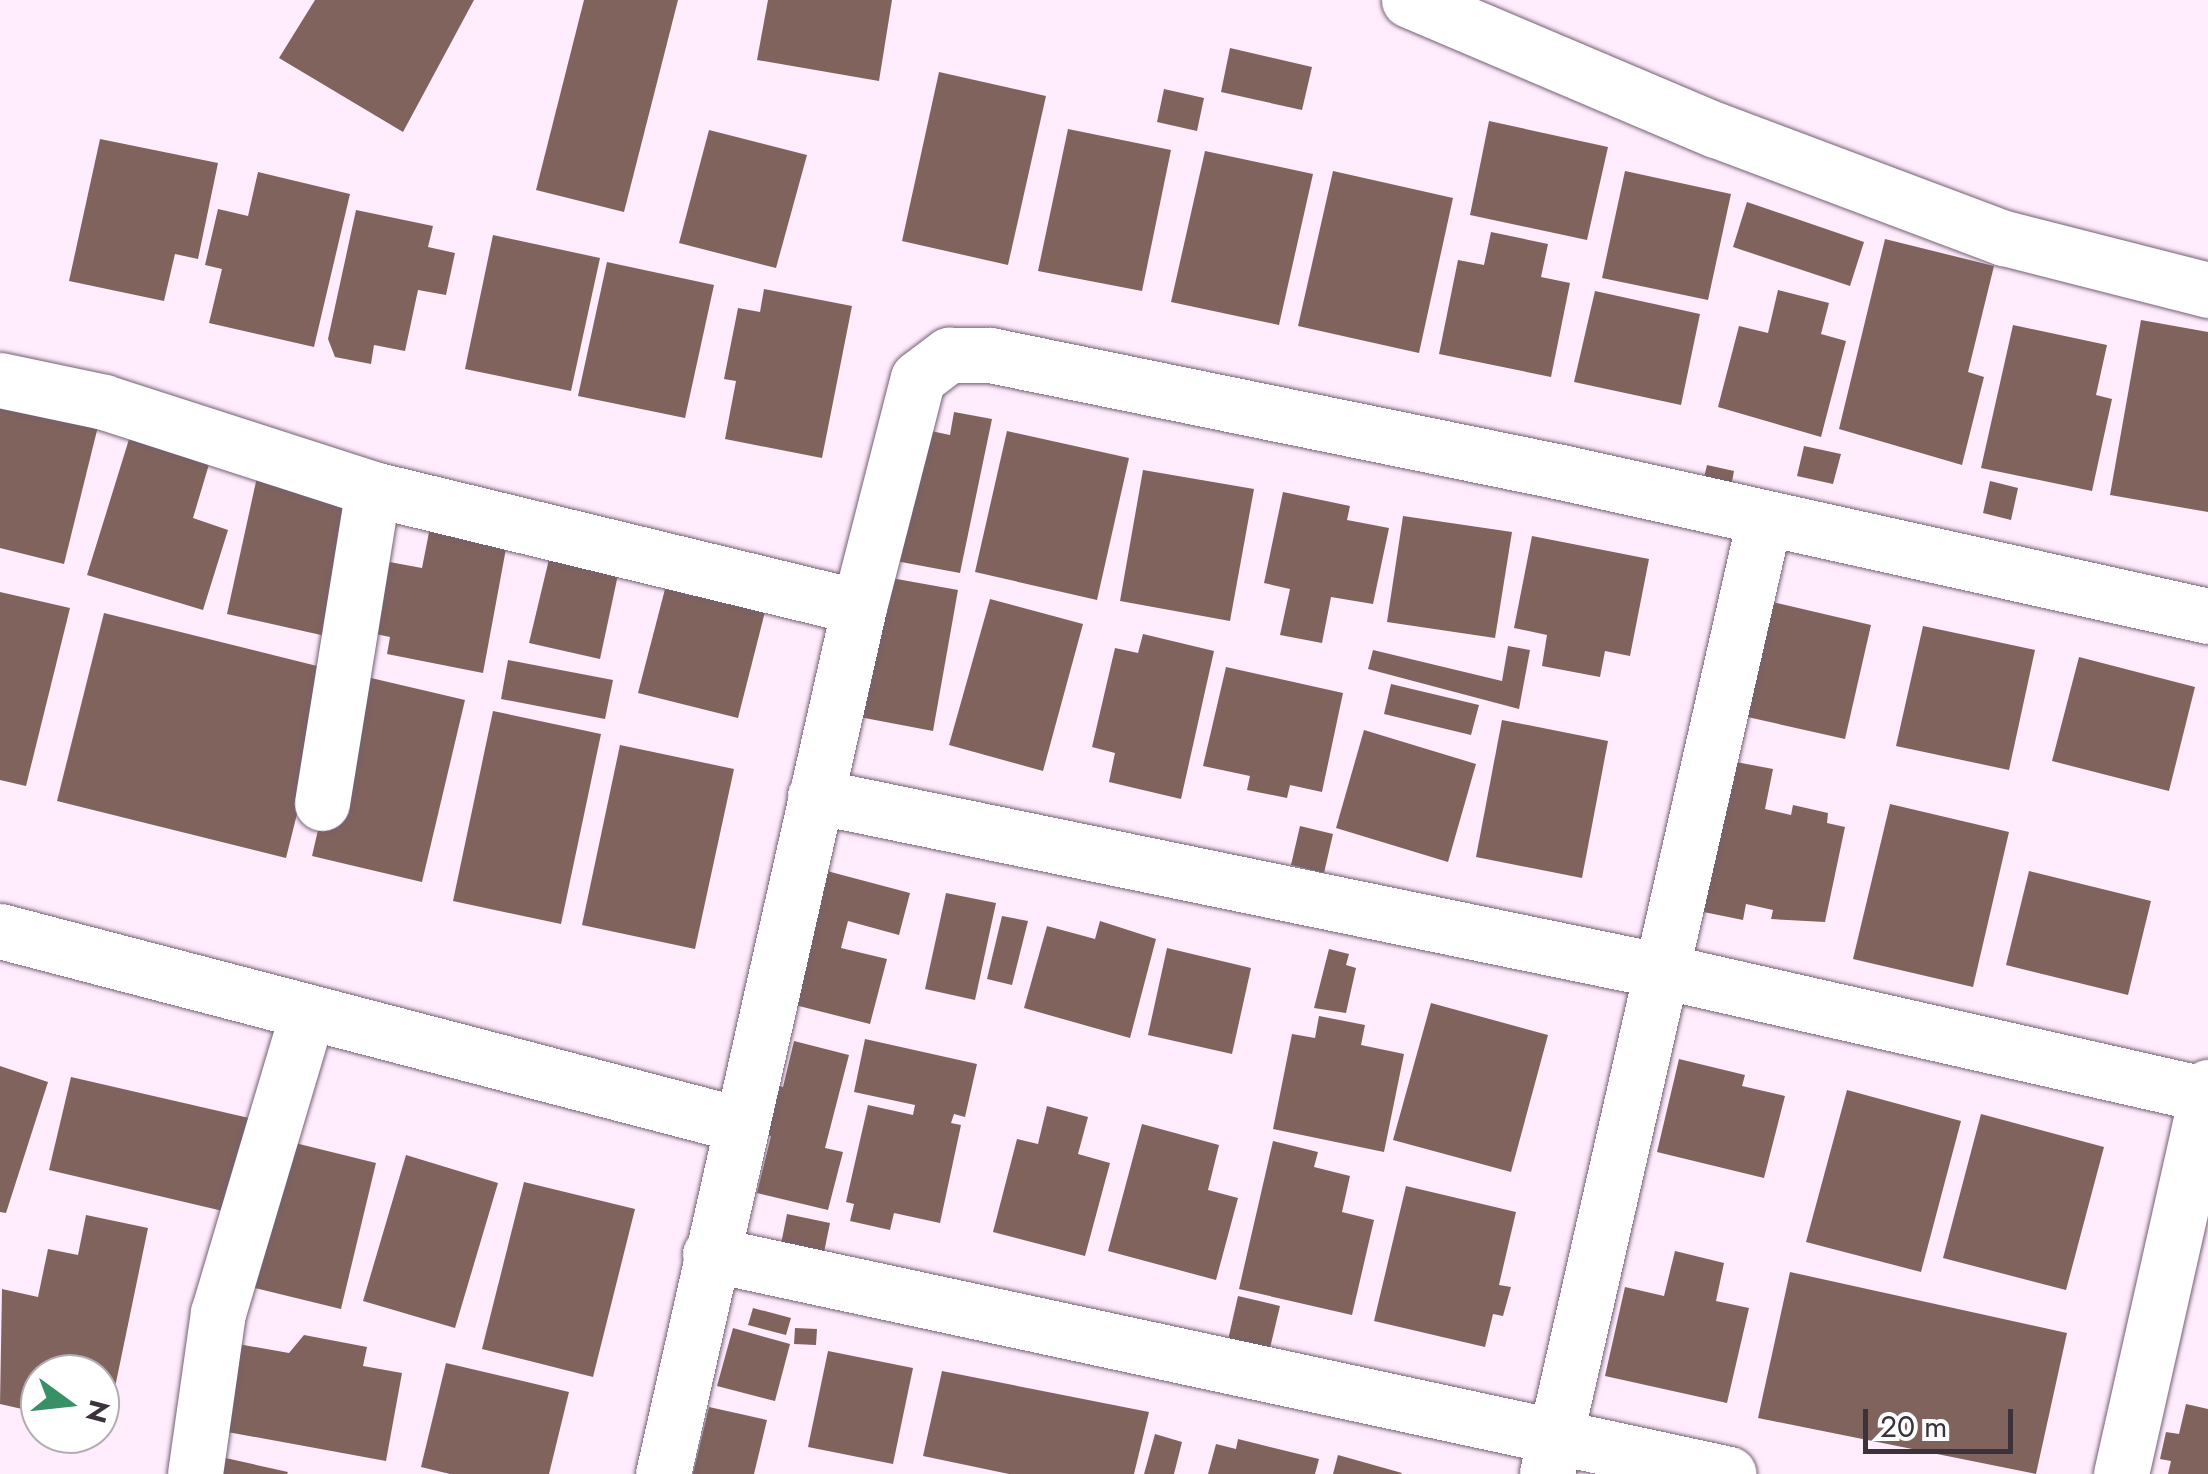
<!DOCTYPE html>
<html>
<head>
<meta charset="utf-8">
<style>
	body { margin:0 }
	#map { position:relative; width:2208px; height:1474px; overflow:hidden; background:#ffecfd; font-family:Jost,sans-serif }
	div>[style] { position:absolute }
	.building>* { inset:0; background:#80635d }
	.roads { filter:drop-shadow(0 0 2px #746073) drop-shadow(0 0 2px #746073) }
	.minor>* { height:55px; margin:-27.5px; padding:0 27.5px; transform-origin:27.5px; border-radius:27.5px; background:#fff }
	.tertiary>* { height:55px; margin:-27.5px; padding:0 27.5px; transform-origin:27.5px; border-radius:27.5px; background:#fff }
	span { translate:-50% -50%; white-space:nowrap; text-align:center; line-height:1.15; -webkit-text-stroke:10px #fff; paint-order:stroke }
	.north { position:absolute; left:20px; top:1354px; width:100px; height:100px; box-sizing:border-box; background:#fff; border:2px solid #b1adb1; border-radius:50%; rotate:105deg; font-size:28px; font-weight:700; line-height:40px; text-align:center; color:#3b323b }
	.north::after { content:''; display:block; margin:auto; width:35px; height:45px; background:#389166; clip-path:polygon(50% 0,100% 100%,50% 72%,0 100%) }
	.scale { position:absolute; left:1863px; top:1409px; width:150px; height:45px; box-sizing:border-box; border:5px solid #3b323b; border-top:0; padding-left:12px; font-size:30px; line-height:35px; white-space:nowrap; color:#3b323b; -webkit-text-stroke:8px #fff; paint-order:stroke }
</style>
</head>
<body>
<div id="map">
	<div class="building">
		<i style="clip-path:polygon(315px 0,474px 0,403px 132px,279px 58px)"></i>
		<i style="clip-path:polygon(584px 0,678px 0,624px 212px,536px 190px)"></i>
		<i style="clip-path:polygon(768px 0,892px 0,879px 81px,757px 60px)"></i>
		<i style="clip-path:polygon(1230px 48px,1312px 67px,1302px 110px,1221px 92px)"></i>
		<i style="clip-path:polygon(939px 72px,1046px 96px,1008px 265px,902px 241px)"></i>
		<i style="clip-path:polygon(1164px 89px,1204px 98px,1197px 131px,1157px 122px)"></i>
		<i style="clip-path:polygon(1489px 121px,1608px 147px,1587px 240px,1470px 215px)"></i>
		<i style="clip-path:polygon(1068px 129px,1171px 150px,1142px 291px,1038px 271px)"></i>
		<i style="clip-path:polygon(709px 130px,807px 155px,776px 268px,679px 243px)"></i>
		<i style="clip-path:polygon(100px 139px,218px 163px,198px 259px,175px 254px,164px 301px,69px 281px)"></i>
		<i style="clip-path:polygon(1205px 151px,1313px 174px,1279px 325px,1171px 302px)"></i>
		<i style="clip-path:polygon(1333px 171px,1453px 198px,1419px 353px,1298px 326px)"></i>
		<i style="clip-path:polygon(1625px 171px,1731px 194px,1708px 300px,1602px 278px)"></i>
		<i style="clip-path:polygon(258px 172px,350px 194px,314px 347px,209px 323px,222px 269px,205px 265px,218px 209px,248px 216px)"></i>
		<i style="clip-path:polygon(1747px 202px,1864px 242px,1850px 286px,1733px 247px)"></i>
		<i style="clip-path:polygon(356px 210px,433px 226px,428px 247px,455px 253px,446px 295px,418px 290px,405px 351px,374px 345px,371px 364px,335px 357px,328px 339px)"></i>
		<i style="clip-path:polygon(1491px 232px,1548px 244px,1541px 277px,1570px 283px,1551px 377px,1439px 354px,1458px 260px,1484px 265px)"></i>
		<i style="clip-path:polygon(493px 235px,600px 258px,571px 391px,465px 369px)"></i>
		<i style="clip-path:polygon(1885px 239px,1994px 266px,1968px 372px,1984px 377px,1962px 465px,1839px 429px)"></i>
		<i style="clip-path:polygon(607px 262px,714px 285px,685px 418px,578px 396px)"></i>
		<i style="clip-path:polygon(764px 289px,852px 306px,822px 458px,725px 439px,736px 381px,724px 379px,738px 308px,760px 312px)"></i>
		<i style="clip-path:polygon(1778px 290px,1829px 303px,1821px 334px,1846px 341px,1821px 437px,1718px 407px,1739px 326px,1768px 333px)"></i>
		<i style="clip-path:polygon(1595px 291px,1700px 314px,1681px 405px,1574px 382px)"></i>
		<i style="clip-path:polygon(2141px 320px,2208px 332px,2208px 512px,2110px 495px)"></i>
		<i style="clip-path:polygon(2013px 325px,2107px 345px,2096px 395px,2112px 399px,2092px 491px,1981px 468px)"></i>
		<i style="clip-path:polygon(0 376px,104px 402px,64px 564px,0 548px)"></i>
		<i style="clip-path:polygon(954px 412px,992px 419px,960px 573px,885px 559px,912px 427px,950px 435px)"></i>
		<i style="clip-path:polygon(1007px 431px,1129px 458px,1097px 600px,975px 572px)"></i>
		<i style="clip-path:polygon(130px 436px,210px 461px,193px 518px,228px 530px,203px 610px,87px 575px)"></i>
		<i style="clip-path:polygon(1804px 446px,1841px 454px,1833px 484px,1797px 476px)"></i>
		<i style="clip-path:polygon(1707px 465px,1734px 471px,1731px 487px,1703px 482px)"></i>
		<i style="clip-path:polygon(1143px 470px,1254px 489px,1230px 621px,1120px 601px)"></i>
		<i style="clip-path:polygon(257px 477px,349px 497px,330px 637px,227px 614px)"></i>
		<i style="clip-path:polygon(1990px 481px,2018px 488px,2011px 520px,1983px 513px)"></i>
		<i style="clip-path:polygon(1283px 492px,1350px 506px,1347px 520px,1389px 528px,1373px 604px,1331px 597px,1322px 643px,1280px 635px,1290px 589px,1264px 583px)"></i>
		<i style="clip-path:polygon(433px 512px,510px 527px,483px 673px,387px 654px,390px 637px,371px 633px,384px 561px,422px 568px)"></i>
		<i style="clip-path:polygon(1403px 516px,1512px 532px,1495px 638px,1387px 622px)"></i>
		<i style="clip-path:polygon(1532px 536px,1649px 559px,1630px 656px,1605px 651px,1600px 677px,1542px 666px,1547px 635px,1514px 628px)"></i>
		<i style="clip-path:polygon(550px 555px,619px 570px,600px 659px,529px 643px)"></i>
		<i style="clip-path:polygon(671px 566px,770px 592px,738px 718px,638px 693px)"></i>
		<i style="clip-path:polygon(880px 576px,958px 590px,933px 731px,854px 716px)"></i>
		<i style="clip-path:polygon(0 592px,70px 608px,26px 786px,0 780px)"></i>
		<i style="clip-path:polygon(990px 599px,1083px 624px,1043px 771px,949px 745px)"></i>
		<i style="clip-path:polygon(1768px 601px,1871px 625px,1845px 739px,1743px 716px)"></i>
		<i style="clip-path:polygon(104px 613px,333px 670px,286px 858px,57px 801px)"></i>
		<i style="clip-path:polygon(1923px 626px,2035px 650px,2009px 770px,1896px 746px)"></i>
		<i style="clip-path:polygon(1143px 634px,1214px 651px,1181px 799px,1109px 782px,1115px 753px,1092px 747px,1115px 648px,1138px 653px)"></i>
		<i style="clip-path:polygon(1508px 646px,1530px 650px,1519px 709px,1368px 669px,1373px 650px,1502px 681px)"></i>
		<i style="clip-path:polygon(2079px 657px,2195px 687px,2169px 791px,2052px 761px)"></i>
		<i style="clip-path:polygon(508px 660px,613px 680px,605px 719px,501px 699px)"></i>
		<i style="clip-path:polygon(1226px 667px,1343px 693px,1322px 792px,1290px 785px,1287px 798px,1247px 790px,1250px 776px,1203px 766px)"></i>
		<i style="clip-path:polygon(354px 674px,465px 700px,422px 882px,312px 856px)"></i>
		<i style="clip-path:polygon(1391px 684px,1479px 705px,1471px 735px,1384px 714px)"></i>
		<i style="clip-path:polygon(493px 711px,601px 734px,561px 924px,453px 901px)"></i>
		<i style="clip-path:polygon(1502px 720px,1608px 741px,1582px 878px,1476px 857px)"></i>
		<i style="clip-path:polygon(1364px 730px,1476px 764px,1448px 862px,1336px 828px)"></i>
		<i style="clip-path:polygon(620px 745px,734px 769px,695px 949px,582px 925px)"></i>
		<i style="clip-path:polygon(1715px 758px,1773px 769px,1765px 809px,1791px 815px,1793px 805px,1828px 813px,1827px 823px,1845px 827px,1825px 922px,1771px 919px,1773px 910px,1746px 904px,1743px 920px,1684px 908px)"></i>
		<i style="clip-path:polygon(1890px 804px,2009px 832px,1973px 987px,1853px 959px)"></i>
		<i style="clip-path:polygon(1300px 826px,1333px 834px,1324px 873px,1291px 865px)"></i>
		<i style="clip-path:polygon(827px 871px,910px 893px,899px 935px,848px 921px,841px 948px,887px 959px,870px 1024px,795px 1005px)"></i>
		<i style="clip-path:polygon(2029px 871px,2151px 901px,2128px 995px,2006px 965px)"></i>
		<i style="clip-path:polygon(946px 893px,996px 903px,975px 1000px,925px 989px)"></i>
		<i style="clip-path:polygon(1002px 916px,1028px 921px,1012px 985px,987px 979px)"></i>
		<i style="clip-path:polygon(1100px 921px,1156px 939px,1130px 1038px,1024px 1008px,1047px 926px,1095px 939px)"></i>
		<i style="clip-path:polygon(1167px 948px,1251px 968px,1232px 1054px,1148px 1035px)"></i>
		<i style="clip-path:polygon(1329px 949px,1349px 954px,1346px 965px,1356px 968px,1346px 1013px,1314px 1008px)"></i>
		<i style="clip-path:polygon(1431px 1003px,1548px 1035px,1511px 1172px,1393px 1140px)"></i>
		<i style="clip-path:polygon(1319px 1016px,1365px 1025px,1361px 1045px,1404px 1054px,1384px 1152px,1273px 1129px,1292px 1034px,1315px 1038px)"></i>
		<i style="clip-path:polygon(865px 1039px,977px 1064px,965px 1117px,954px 1114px,951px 1123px,961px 1125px,940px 1223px,894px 1213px,890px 1230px,850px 1221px,854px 1204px,846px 1202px,868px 1105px,913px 1115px,915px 1105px,854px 1092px)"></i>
		<i style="clip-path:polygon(794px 1041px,849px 1055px,825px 1148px,843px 1152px,828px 1210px,757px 1193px,771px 1136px,746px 1129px,758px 1080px,783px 1087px)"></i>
		<i style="clip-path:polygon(1679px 1059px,1745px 1075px,1742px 1086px,1785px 1096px,1764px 1178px,1657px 1152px)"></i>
		<i style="clip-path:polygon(0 1066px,48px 1082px,6px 1213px,0 1212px)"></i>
		<i style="clip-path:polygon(71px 1077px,249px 1118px,227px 1212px,49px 1170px)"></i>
		<i style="clip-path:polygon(1847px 1090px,1961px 1121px,1921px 1272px,1806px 1242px)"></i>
		<i style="clip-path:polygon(1047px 1106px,1088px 1117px,1078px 1154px,1110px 1163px,1085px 1256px,993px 1232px,1017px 1139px,1038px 1144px)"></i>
		<i style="clip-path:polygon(1981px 1114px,2104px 1147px,2066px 1290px,1943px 1258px)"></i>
		<i style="clip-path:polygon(1142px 1124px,1219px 1145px,1208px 1190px,1238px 1198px,1216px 1280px,1108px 1251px)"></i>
		<i style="clip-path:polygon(279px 1139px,376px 1163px,341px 1309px,243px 1285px)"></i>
		<i style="clip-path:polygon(1273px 1141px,1318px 1152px,1314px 1167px,1350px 1176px,1342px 1212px,1374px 1220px,1352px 1315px,1239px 1289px)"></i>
		<i style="clip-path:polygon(406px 1155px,498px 1183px,455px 1328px,363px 1301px)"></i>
		<i style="clip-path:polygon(524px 1182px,635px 1209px,593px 1377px,482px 1349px)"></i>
		<i style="clip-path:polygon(1406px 1186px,1516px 1212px,1499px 1285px,1511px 1287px,1503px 1316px,1493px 1314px,1485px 1347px,1374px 1321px)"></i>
		<i style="clip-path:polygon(787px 1214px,830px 1223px,823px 1257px,780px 1249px)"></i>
		<i style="clip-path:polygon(86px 1215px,148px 1228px,107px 1426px,100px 1425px,100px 1374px,40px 1374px,40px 1413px,0 1404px,2px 1289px,38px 1297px,48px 1249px,78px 1255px)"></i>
		<i style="clip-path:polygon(1675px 1251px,1724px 1263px,1716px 1301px,1749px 1308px,1727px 1403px,1605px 1376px,1625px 1287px,1664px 1296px)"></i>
		<i style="clip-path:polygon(1790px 1272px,2067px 1333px,2036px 1474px,1758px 1418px)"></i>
		<i style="clip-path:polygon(1238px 1296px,1280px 1306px,1270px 1348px,1228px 1340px)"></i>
		<i style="clip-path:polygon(753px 1308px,791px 1318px,786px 1335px,748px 1325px)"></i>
		<i style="clip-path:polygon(733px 1328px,790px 1344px,775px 1401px,717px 1386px)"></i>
		<i style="clip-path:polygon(795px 1328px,817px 1329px,816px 1345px,794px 1344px)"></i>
		<i style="clip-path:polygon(304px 1335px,367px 1347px,363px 1366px,402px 1373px,386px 1461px,211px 1429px,227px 1342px,289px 1353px)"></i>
		<i style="clip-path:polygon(828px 1351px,913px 1368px,893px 1464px,808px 1447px)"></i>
		<i style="clip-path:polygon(446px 1363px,569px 1392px,549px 1474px,450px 1474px,421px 1467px)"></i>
		<i style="clip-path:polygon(942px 1371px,1149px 1412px,1134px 1474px,1009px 1474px,923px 1456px)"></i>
		<i style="clip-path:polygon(2186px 1404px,2208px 1409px,2208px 1474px,2168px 1474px,2171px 1461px,2160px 1459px,2166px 1432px,2179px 1434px)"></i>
		<i style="clip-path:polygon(709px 1407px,767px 1420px,754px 1474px,693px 1474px)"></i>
		<i style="clip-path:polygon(1155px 1434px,1182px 1442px,1174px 1474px,1144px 1474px)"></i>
		<i style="clip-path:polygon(1238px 1439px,1319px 1459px,1315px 1474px,1208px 1474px,1216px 1444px,1236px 1449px)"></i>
		<i style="clip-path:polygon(212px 1455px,288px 1472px,287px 1474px,207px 1474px)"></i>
		<i style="clip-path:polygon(1338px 1455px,1402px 1473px,1401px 1474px,1333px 1474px)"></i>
	</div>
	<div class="roads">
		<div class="minor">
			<i style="left:0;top:380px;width:106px;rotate:11.9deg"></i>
			<i style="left:104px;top:402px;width:283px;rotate:17.9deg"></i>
			<i style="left:373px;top:489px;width:500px;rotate:13.65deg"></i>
			<i style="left:815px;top:796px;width:865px;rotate:11.67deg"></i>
			<i style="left:1662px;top:971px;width:560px;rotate:12.8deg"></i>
			<i style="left:322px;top:803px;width:318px;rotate:-80.8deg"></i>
			<i style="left:0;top:931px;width:763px;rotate:14.66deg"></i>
			<i style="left:710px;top:1254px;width:1042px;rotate:12.18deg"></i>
			<i style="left:1547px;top:1473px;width:977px;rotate:-77.17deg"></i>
			<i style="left:195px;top:1474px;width:163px;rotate:-81.9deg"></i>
			<i style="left:218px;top:1313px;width:314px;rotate:-73.4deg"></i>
			<i style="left:663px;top:1474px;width:889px;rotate:-77.26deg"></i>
			<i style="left:859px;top:607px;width:236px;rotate:-75.6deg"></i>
			<i style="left:918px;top:378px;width:39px;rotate:-37deg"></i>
			<i style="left:949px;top:355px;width:41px"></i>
			<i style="left:990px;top:355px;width:583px;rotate:11.58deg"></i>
			<i style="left:1561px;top:472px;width:663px;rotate:12.55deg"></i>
			<i style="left:2121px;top:1474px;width:397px;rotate:-77.3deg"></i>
		</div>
		<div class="tertiary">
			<i style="left:1409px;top:0;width:333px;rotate:23deg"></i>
			<i style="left:1716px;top:130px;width:308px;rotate:20.6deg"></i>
			<i style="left:2004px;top:238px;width:211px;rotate:14.3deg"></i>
		</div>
	</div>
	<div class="north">N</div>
	<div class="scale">20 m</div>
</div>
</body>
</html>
